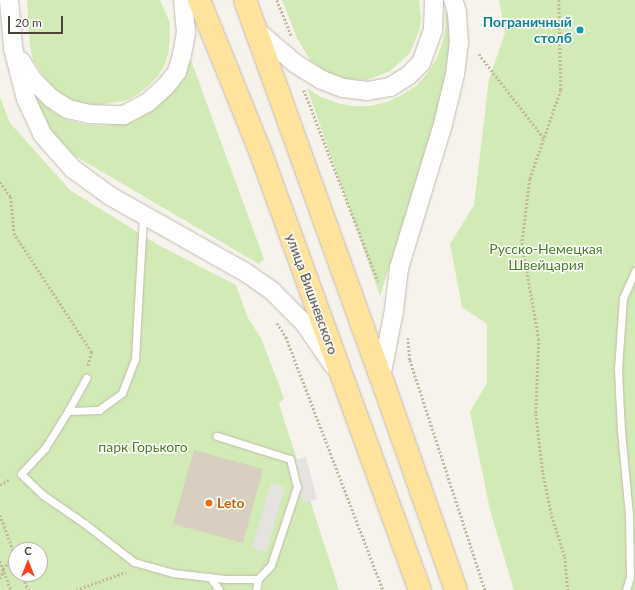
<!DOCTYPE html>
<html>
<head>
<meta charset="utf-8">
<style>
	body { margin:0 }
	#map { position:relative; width:635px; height:590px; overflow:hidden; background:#f6f3ec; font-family:Lato,sans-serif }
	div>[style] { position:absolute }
	.green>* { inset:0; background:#d2eab5 }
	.parking>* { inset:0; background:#e5e3e0 }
	.building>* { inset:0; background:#d8cfc1 }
	.path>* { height:2.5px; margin-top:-1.25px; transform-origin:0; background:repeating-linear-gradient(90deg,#c4b79f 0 2px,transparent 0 4px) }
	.roads { filter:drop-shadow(0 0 1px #c2bbae) drop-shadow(0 0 1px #c2bbae) }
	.service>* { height:7px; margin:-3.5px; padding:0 3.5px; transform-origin:3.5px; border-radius:3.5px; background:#fff }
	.tertiary>* { height:18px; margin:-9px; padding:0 9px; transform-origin:9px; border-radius:9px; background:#fff }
	.primary>* { height:22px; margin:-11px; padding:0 11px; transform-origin:11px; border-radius:11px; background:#ffe39c }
	.dots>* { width:11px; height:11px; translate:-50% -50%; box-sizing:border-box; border:2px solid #fff; border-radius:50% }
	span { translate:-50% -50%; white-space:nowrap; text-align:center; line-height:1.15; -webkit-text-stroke:3px #fff; paint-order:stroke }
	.culture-label { font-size:14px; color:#0d838f; font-weight:700 }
	.right { translate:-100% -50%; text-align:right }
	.park-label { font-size:14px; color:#4a7f2a }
	.street-label { font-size:14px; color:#4b4439 }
	.food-label { font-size:14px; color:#c56008; font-weight:700 }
	.left { translate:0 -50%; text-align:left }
	.north { position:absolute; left:8px; top:542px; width:40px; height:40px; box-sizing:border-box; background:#fff; border:1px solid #b7b4b0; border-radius:50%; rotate:0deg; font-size:11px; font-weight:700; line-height:16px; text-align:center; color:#4b4439 }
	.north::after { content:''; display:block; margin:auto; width:14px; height:18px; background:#fc3f1d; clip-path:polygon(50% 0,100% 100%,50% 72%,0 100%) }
	.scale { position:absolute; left:8px; top:16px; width:55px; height:18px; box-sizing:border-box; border:2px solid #4b4439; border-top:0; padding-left:5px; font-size:12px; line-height:14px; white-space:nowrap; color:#4b4439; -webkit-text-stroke:3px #fff; paint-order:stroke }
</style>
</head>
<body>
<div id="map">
	<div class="green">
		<i style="clip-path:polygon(27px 0,160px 0,170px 23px,169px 51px,165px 64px,158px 76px,148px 86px,137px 95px,125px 101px,97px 105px,84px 104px,70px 99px,58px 92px,48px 83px,33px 60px,30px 46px)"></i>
		<i style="clip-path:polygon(282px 0,419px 0,421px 19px,419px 32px,409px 54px,390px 71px,367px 80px,342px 79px,330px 75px,310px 60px,297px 38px)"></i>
		<i style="clip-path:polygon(499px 0,635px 0,635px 590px,514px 590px,490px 510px,470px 412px,487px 383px,487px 324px,462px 307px,450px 244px,474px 205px,489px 79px,505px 33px)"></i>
		<i style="clip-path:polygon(445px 11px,451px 23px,449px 76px,380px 296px,307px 88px,321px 97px,337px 103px,353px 106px,370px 106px,387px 102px,402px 95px,416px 86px,427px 74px,436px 60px,442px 44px,446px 27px)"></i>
		<i style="clip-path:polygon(189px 55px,264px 259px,259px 264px,70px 153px,51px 134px,30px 90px,52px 111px,67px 120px,84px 124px,102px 126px,119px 124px,136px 120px,151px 111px,165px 100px,176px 86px)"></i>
		<i style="clip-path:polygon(evenodd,0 97px,10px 123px,70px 190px,160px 246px,236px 285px,248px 318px,261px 338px,284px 398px,279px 404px,339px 590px,0 590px,0 97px,16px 550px,40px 550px,40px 574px,16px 574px,16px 550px)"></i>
	</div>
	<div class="parking">
		<i style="clip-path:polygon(306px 457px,317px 499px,303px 503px,292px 461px)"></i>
		<i style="clip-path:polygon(271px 483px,285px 487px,266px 552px,252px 548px)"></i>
	</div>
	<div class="building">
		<i style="clip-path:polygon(194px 450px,263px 469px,243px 543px,173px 524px)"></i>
	</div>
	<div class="path">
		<i style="left:277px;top:0;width:40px;rotate:68deg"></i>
		<i style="left:559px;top:0;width:90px;rotate:88.7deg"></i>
		<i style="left:561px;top:90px;width:94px;rotate:109.2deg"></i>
		<i style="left:530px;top:179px;width:64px;rotate:97.1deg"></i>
		<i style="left:522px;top:243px;width:97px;rotate:80deg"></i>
		<i style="left:539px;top:339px;width:75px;rotate:92.3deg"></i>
		<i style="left:536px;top:414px;width:59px;rotate:83.2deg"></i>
		<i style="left:543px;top:473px;width:44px;rotate:78.2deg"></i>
		<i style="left:552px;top:516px;width:43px;rotate:72.4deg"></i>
		<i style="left:565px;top:557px;width:33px;rotate:85deg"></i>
		<i style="left:479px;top:54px;width:106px;rotate:52.3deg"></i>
		<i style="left:304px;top:90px;width:205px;rotate:68.8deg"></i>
		<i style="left:0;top:182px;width:19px;rotate:54deg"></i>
		<i style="left:11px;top:197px;width:36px;rotate:85deg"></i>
		<i style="left:14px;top:233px;width:142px;rotate:56.8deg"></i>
		<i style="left:92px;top:352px;width:15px;rotate:106deg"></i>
		<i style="left:277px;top:323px;width:17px;rotate:57deg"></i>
		<i style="left:286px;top:337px;width:271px;rotate:69deg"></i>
		<i style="left:408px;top:338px;width:22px;rotate:85deg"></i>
		<i style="left:410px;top:360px;width:242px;rotate:71.9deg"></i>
		<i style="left:0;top:485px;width:12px;rotate:-31deg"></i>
		<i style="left:0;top:515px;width:45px;rotate:69.1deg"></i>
		<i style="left:0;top:561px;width:31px;rotate:69deg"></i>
		<i style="left:22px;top:574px;width:17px;rotate:69deg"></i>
		<i style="left:0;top:579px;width:10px;rotate:-73deg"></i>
		<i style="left:3px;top:569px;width:19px;rotate:-51deg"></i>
		<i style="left:76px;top:590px;width:53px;rotate:-19.8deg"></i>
	</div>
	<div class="roads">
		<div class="service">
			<i style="left:143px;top:216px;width:143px;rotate:93.2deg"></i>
			<i style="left:135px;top:359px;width:36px;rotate:111deg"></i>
			<i style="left:122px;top:393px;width:29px;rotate:144deg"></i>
			<i style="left:99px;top:410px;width:31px;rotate:178deg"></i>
			<i style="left:68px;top:411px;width:44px;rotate:121.9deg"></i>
			<i style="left:45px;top:448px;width:35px;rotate:133deg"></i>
			<i style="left:21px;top:474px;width:30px;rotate:44deg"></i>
			<i style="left:43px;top:495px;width:51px;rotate:34.6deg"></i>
			<i style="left:85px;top:524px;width:62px;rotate:37.8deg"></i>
			<i style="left:134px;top:562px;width:41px;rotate:15.8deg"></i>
			<i style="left:173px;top:573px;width:52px;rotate:6.6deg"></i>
			<i style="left:225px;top:579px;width:33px"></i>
			<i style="left:258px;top:579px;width:19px;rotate:-47deg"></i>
			<i style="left:271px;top:565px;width:82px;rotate:-71.6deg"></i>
			<i style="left:297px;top:487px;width:29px;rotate:-104deg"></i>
			<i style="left:290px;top:459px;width:77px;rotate:-162.5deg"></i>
			<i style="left:68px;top:411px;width:38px;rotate:-61deg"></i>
			<i style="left:210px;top:577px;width:16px;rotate:55deg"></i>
			<i style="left:256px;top:590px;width:11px;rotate:-80deg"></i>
			<i style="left:626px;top:590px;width:14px;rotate:-73deg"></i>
			<i style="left:630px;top:577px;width:62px;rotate:-90.9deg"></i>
			<i style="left:629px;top:515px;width:84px;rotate:-95.4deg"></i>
			<i style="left:621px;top:431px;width:62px;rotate:-92.8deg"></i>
			<i style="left:618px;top:369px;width:71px;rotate:-86deg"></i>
			<i style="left:623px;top:298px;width:30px;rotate:-66deg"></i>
		</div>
		<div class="tertiary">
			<i style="left:9px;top:0;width:48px;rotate:85.2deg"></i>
			<i style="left:13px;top:48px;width:53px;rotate:75.7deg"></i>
			<i style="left:26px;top:99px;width:38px;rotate:65deg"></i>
			<i style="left:42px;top:134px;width:47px;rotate:48.5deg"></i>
			<i style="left:73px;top:169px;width:46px;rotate:36.1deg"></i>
			<i style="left:110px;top:196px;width:155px;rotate:29.4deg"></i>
			<i style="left:245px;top:272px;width:33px;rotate:35deg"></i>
			<i style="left:272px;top:291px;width:45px;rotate:45deg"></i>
			<i style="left:304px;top:323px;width:51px;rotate:55.4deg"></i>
			<i style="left:256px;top:30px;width:52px;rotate:40.4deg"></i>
			<i style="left:296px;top:64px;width:31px;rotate:32deg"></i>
			<i style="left:322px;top:80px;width:22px;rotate:21deg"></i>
			<i style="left:343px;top:88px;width:24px;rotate:7deg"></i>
			<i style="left:367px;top:91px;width:23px;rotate:-10deg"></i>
			<i style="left:390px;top:87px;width:22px;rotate:-32deg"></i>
			<i style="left:409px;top:75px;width:17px;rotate:-45deg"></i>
			<i style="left:421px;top:63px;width:35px;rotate:-70deg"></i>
			<i style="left:433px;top:30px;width:30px;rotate:-88deg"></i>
			<i style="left:21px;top:61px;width:22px;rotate:58deg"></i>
			<i style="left:33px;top:80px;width:25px;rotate:45deg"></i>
			<i style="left:51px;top:98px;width:20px;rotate:33deg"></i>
			<i style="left:68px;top:109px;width:22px;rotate:13deg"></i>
			<i style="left:89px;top:114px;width:35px;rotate:2deg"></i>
			<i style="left:124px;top:115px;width:26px;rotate:-28deg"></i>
			<i style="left:147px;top:103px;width:25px;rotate:-42deg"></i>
			<i style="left:166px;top:86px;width:18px;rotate:-52deg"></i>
			<i style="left:177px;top:72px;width:18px;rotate:-74deg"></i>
			<i style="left:182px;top:55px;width:22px;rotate:-80deg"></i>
			<i style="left:186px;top:33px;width:33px;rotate:-95deg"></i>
			<i style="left:381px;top:377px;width:68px;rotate:-79deg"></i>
			<i style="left:394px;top:310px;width:42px;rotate:-83.2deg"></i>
			<i style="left:399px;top:268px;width:151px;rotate:-73deg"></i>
			<i style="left:443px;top:124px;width:51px;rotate:-76.5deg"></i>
			<i style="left:455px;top:74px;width:31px;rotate:-83deg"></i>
			<i style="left:459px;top:43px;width:31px;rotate:-94deg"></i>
			<i style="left:457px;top:12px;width:13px;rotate:-108deg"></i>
		</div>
		<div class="primary">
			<i style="left:199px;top:0;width:163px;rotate:68deg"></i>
			<i style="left:260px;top:151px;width:467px;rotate:70deg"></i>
			<i style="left:245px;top:0;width:401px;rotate:70.2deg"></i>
			<i style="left:381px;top:377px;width:226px;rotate:70.6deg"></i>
		</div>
	</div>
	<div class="dots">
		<i style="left:580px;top:30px;background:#0f9aa8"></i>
		<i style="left:209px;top:503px;background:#e8710a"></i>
	</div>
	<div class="culture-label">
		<span class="right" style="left:572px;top:30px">Пограничный<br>столб</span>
	</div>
	<div class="park-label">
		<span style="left:546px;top:257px">Русско-Немецкая<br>Швейцария</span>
		<span style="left:143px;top:447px">парк Горького</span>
	</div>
	<div class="street-label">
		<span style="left:312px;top:294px;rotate:70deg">улица Вишневского</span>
	</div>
	<div class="food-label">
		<span class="left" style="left:217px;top:503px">Leto</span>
	</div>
	<div class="north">С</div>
	<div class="scale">20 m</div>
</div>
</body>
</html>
